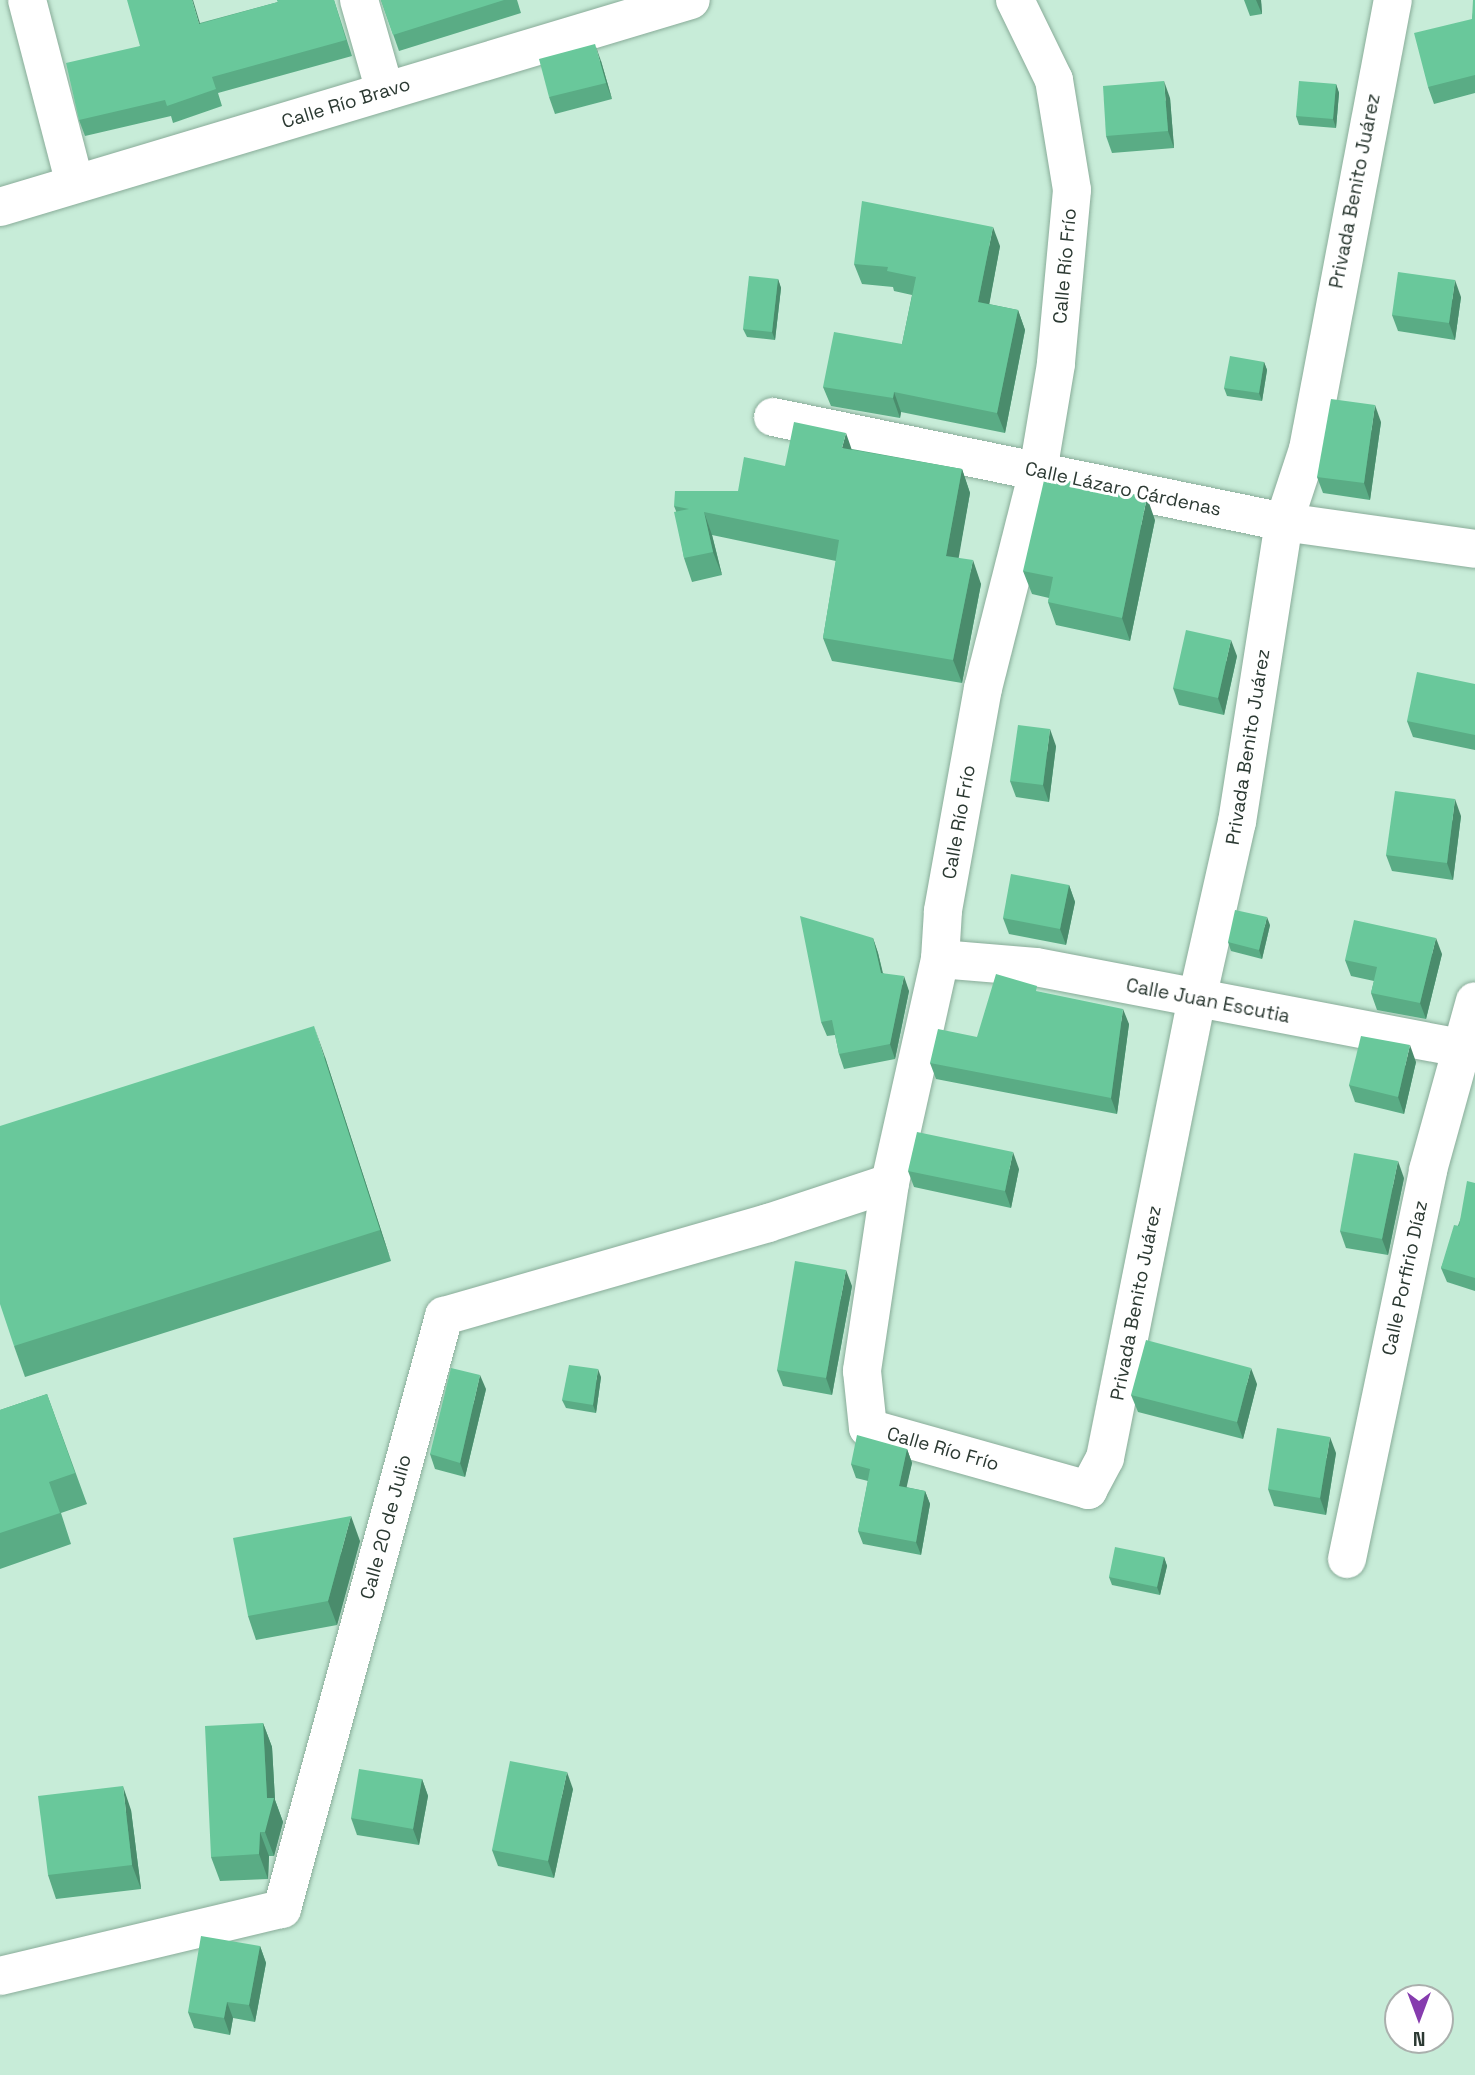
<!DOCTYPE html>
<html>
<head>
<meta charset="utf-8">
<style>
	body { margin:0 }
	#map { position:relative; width:1475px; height:2075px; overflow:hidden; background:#c7ecd8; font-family:"Space Grotesk",sans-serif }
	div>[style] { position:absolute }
	.roads { filter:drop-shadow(0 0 2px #89ac99) drop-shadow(0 0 2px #89ac99) }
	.minor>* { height:38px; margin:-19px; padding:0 19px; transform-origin:19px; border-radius:19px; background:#fff }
	.wall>* { inset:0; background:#5aac85 }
	.shaded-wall>* { inset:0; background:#4a8c6c }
	.building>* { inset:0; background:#69c89b }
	span { translate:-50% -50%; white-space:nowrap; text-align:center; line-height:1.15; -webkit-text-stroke:6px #fff; paint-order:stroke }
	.street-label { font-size:19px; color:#2b3932 }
	.north { position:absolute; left:1384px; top:1984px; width:70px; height:70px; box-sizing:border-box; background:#fff; border:2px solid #aab0ad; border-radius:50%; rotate:180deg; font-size:19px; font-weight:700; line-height:28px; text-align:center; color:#2b3932 }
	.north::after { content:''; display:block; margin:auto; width:24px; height:32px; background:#863cae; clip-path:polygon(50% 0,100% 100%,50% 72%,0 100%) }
</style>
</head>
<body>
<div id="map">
	<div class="roads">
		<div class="minor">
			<i style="left:27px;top:0;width:190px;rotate:75.4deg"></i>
			<i style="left:359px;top:0;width:95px;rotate:74.1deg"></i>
			<i style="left:1015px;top:0;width:89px;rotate:64deg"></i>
			<i style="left:1054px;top:80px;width:111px;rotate:80.7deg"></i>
			<i style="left:1072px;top:190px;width:175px;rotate:95.3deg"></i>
			<i style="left:1056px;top:364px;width:109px;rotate:99.5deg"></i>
			<i style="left:1038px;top:471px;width:224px;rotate:104.2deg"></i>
			<i style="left:983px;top:688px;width:227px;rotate:100.2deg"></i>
			<i style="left:943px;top:911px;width:48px;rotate:93.6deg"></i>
			<i style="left:940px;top:959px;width:230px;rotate:102.6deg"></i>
			<i style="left:890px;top:1183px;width:190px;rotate:98.5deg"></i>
			<i style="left:862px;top:1371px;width:57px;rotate:84deg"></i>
			<i style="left:868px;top:1428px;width:229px;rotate:15.7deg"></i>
			<i style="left:1088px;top:1490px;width:36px;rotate:-62deg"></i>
			<i style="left:1105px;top:1458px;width:468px;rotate:-78.7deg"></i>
			<i style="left:1197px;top:999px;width:181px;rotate:-77.3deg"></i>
			<i style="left:1237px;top:822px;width:304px;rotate:-81.1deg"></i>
			<i style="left:1284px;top:522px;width:77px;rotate:-71.8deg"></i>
			<i style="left:1308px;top:449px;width:457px;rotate:-79.3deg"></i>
			<i style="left:0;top:207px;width:721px;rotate:-16.68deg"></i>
			<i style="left:773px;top:417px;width:522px;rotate:11.61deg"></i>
			<i style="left:1284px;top:522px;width:193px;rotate:8deg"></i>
			<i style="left:940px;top:959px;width:96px;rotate:4.8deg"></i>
			<i style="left:1036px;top:967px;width:447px;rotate:10.8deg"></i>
			<i style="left:1347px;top:1559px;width:397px;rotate:-78.2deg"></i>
			<i style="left:1428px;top:1170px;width:175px;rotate:-74.5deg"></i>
			<i style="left:0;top:1976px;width:290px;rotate:-13.4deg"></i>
			<i style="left:282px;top:1909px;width:615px;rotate:-74.72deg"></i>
			<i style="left:444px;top:1316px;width:337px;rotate:-16deg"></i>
			<i style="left:768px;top:1223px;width:128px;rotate:-18.2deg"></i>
		</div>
	</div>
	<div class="wall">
		<i style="clip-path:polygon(277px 0,334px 0,352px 56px,218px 93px,222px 106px,173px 123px,171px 116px,85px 136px,79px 120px,140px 46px,200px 23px,278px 2px)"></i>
		<i style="clip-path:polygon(381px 0,517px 0,521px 13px,399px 51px)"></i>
		<i style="clip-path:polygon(1244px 0,1261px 0,1262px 14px,1250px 16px)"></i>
		<i style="clip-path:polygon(1475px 0,1475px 93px,1434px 104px,1428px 87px,1472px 19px)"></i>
		<i style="clip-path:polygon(601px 61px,612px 99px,555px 114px,549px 97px)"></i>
		<i style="clip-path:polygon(1336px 84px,1339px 93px,1336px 128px,1299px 125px,1296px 116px)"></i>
		<i style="clip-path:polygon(1170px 98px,1174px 148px,1112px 153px,1106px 136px)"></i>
		<i style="clip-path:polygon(1000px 246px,989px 304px,1018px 310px,1025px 330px,1005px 433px,901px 412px,900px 418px,831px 406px,823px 387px,902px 344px,912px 295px,894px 291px,893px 287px,862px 284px,854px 264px)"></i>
		<i style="clip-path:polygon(778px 279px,781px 288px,775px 340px,747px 337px,743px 329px)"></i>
		<i style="clip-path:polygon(1461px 297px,1455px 340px,1398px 331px,1392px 315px)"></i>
		<i style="clip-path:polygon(1264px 362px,1267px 370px,1262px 401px,1227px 396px,1224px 388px)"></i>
		<i style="clip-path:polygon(1381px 422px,1370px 500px,1323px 493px,1317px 477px)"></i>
		<i style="clip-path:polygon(852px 449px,962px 469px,970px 493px,958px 558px,981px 584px,962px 683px,832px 661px,823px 638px,836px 561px,712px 535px,722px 575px,692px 582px,684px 558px,676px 511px,674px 506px,738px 491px,785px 466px)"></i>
		<i style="clip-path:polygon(1155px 520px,1130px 641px,1056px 625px,1048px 602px,1049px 598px,1032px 594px,1023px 571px)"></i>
		<i style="clip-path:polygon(1237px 656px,1224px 715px,1179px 705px,1173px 688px)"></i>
		<i style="clip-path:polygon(1475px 684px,1475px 750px,1413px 737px,1407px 721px)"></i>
		<i style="clip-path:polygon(1056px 746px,1049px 802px,1016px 797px,1010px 781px)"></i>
		<i style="clip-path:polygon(1461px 816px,1453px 880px,1392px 871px,1386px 855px)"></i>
		<i style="clip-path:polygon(1069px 885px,1075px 902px,1066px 945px,1009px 934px,1003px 918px)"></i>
		<i style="clip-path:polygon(1270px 925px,1262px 959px,1231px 951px,1228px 942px)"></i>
		<i style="clip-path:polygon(873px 938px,878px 953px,883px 973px,909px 991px,895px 1059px,844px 1069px,839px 1054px,835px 1035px,827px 1036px,821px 1022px)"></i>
		<i style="clip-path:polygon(1442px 954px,1426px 1019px,1377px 1010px,1371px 993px,1374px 981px,1351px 976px,1345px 960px)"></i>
		<i style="clip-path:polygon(1039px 992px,1129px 1024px,1117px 1114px,936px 1079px,930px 1063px,977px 1037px)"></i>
		<i style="clip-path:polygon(325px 1057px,391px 1261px,25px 1377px,14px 1346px)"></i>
		<i style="clip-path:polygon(1416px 1062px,1404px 1114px,1355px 1102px,1349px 1085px)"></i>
		<i style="clip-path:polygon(1019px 1169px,1011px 1208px,914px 1187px,908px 1171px)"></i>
		<i style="clip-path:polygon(1404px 1178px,1388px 1255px,1346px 1248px,1340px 1231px)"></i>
		<i style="clip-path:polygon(1475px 1183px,1475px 1291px,1447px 1282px,1441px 1268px)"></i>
		<i style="clip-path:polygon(852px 1286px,832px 1395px,783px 1386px,777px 1370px)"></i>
		<i style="clip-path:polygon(601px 1377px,596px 1413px,566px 1408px,562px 1400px)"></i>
		<i style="clip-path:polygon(1257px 1384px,1243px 1439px,1138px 1412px,1131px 1395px)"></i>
		<i style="clip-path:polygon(486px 1389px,465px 1477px,435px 1469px,430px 1454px)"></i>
		<i style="clip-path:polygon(47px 1394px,87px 1504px,61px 1513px,71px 1544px,0 1569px,0 1410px)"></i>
		<i style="clip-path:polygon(907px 1449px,912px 1463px,906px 1487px,925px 1491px,930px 1504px,921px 1555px,863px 1544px,858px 1531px,868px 1481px,856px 1478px,851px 1464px)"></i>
		<i style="clip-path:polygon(1336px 1453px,1326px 1515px,1274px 1506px,1268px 1489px)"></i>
		<i style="clip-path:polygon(360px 1541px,337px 1625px,256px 1640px,248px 1616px)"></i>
		<i style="clip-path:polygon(1164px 1557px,1167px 1566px,1160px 1595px,1112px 1585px,1109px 1577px)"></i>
		<i style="clip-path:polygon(263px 1723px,272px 1747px,275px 1800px,283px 1822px,274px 1856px,269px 1856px,268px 1879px,220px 1881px,211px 1857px)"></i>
		<i style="clip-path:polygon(422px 1779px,428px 1796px,419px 1845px,357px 1835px,351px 1818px)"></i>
		<i style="clip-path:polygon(573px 1789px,554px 1878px,498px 1866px,492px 1850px)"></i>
		<i style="clip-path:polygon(131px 1810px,141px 1889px,56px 1899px,48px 1875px)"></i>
		<i style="clip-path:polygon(260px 1946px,266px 1963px,255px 2022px,233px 2018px,230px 2035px,194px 2028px,188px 2012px)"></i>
	</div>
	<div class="shaded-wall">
		<i style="clip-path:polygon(192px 0,193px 0,205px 40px,199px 24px)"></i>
		<i style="clip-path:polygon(1256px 0,1261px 0,1262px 14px)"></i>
		<i style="clip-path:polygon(595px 44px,601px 61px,612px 99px,606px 83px)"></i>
		<i style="clip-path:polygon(1164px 81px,1170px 98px,1174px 148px,1168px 131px)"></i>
		<i style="clip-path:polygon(1336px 84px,1339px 93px,1336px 128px,1333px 119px)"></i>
		<i style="clip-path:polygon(993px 227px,1000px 246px,986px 322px,978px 302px)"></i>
		<i style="clip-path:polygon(778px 279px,781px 288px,775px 340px,772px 332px)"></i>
		<i style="clip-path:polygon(1455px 280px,1461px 297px,1455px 340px,1449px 323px)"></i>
		<i style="clip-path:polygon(1018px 310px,1025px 330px,1005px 433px,997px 413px)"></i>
		<i style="clip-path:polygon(1264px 362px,1267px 370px,1262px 401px,1259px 393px)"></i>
		<i style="clip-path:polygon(894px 392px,901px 412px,900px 418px,893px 398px)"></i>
		<i style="clip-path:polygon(1375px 405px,1381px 422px,1370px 500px,1364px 483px)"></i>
		<i style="clip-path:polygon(846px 433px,854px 456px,842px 448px)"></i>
		<i style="clip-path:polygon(962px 469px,970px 493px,955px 579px,946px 556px)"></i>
		<i style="clip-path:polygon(1147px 497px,1155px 520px,1130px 641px,1122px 618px)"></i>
		<i style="clip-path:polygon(704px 512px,712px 535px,722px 575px,713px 552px)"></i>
		<i style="clip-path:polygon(973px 560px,981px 584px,962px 683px,953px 660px)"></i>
		<i style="clip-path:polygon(1231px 640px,1237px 656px,1224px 715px,1218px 698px)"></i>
		<i style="clip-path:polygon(1050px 729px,1056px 746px,1049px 802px,1043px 785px)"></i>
		<i style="clip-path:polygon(1455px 799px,1461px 816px,1453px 880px,1447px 863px)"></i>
		<i style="clip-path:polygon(1069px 885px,1075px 902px,1066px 945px,1060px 929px)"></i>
		<i style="clip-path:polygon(1267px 917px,1270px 925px,1262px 959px,1259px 950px)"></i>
		<i style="clip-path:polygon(873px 938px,878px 953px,886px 988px,881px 973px)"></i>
		<i style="clip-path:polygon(1436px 938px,1442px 954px,1426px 1019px,1420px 1003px)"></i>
		<i style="clip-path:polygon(904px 976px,909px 991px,895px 1059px,890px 1044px)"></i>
		<i style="clip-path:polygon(1123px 1009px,1129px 1024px,1117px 1114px,1111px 1098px)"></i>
		<i style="clip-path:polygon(314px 1026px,325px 1057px,391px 1261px,380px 1230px)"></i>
		<i style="clip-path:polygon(1410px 1045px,1416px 1062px,1404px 1114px,1398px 1097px)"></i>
		<i style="clip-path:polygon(1013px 1152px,1019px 1169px,1011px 1208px,1005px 1191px)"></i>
		<i style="clip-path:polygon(1398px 1161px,1404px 1178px,1388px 1255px,1382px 1239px)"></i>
		<i style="clip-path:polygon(846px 1270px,852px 1286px,832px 1395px,826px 1378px)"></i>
		<i style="clip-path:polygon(1251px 1368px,1257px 1384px,1243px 1439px,1237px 1422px)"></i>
		<i style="clip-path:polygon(598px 1369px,601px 1377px,596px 1413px,593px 1405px)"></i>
		<i style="clip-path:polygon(480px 1375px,486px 1389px,465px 1477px,460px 1463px)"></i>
		<i style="clip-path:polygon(1330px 1437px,1336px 1453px,1326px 1515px,1320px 1498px)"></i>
		<i style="clip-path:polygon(907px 1449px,912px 1463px,904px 1499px,899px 1486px)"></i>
		<i style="clip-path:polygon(925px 1491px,930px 1504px,921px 1555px,916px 1542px)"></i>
		<i style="clip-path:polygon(351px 1516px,360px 1541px,337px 1625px,328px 1601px)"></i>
		<i style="clip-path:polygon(1164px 1557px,1167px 1566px,1160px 1595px,1157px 1587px)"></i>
		<i style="clip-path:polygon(263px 1723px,272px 1747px,275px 1800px,283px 1822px,274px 1856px,265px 1832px,267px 1798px)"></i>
		<i style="clip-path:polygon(567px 1772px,573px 1789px,554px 1878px,548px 1861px)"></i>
		<i style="clip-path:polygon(422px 1779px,428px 1796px,419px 1845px,413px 1829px)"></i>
		<i style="clip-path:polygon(123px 1786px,131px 1810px,141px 1889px,132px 1865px)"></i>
		<i style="clip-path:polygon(260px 1832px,269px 1856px,268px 1879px,259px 1854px)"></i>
		<i style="clip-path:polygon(260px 1946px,266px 1963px,255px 2022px,249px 2005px)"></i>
		<i style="clip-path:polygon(227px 2002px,233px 2018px,230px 2035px,224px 2018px)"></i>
	</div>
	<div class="building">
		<i style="clip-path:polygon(127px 0,192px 0,199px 24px,278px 2px,277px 0,334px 0,346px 40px,212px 77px,216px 89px,167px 106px,165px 100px,79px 120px,66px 63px,140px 46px)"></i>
		<i style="clip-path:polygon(381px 0,504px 0,393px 35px)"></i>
		<i style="clip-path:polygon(1473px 0,1475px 0,1475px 75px,1428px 87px,1414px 33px,1472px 19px)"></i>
		<i style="clip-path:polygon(595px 44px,606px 83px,549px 97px,539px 59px)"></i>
		<i style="clip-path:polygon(1164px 81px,1168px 131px,1106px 136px,1103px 86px)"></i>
		<i style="clip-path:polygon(1299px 81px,1336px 84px,1333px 119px,1296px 116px)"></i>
		<i style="clip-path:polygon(862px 201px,993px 227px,978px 302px,1018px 310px,997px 413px,894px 392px,893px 398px,823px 387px,834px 332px,902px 344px,916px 277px,887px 271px,888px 267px,854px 264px)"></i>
		<i style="clip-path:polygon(1398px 272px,1455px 280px,1449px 323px,1392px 315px)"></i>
		<i style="clip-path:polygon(749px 276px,778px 279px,772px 332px,743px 329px)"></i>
		<i style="clip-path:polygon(1230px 356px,1264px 362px,1259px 393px,1224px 388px)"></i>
		<i style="clip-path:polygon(1331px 399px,1375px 405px,1364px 483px,1317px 477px)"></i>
		<i style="clip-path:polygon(794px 422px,846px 433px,842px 448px,962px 469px,946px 556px,973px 560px,953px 660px,823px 638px,839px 540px,704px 512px,713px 552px,684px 558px,674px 512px,689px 509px,674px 506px,675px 491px,738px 491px,744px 457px,785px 466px)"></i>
		<i style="clip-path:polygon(1045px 476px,1147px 497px,1122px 618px,1048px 602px,1053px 577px,1023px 571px)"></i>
		<i style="clip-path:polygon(1186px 630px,1231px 640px,1218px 698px,1173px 688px)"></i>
		<i style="clip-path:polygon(1417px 672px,1475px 684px,1475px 735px,1407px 721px)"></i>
		<i style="clip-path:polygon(1018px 725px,1050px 729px,1043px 785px,1010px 781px)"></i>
		<i style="clip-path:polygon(1395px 791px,1455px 799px,1447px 863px,1386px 855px)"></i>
		<i style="clip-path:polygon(1011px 874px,1069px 885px,1060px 929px,1003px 918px)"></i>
		<i style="clip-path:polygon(1235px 910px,1267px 917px,1259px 950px,1228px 942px)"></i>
		<i style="clip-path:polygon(800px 916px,873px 938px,881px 973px,904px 976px,890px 1044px,839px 1054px,832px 1020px,821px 1022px)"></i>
		<i style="clip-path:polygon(1354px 920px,1436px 938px,1420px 1003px,1371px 993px,1377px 967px,1345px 960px)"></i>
		<i style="clip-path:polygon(996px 974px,1037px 986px,1036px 991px,1123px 1009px,1111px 1098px,930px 1063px,938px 1029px,977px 1037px)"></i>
		<i style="clip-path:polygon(314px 1026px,380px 1230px,14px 1346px,0 1304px,0 1126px)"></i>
		<i style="clip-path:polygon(1361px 1036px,1410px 1045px,1398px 1097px,1349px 1085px)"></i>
		<i style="clip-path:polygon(917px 1132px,1013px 1152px,1005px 1191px,908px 1171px)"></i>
		<i style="clip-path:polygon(1354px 1153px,1398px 1161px,1382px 1239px,1340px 1231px)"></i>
		<i style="clip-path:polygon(1467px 1181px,1475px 1183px,1475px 1278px,1441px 1268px,1454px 1225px,1459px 1226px)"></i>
		<i style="clip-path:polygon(795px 1261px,846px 1270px,826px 1378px,777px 1370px)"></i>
		<i style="clip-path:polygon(1146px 1340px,1251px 1368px,1237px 1422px,1131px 1395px)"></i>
		<i style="clip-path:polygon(569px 1365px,598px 1369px,593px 1405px,562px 1400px)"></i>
		<i style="clip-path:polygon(451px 1368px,480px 1375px,460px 1463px,430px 1454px)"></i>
		<i style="clip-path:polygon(47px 1394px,75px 1473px,49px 1482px,60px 1513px,0 1533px,0 1410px)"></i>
		<i style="clip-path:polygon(1277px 1428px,1330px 1437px,1320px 1498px,1268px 1489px)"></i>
		<i style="clip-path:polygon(857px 1435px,907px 1449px,899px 1486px,925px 1491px,916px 1542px,858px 1531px,870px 1469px,851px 1464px)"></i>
		<i style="clip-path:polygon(351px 1516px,328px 1601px,248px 1616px,233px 1538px)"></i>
		<i style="clip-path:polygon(1115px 1547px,1164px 1557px,1157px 1587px,1109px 1577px)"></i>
		<i style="clip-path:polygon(263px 1723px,267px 1798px,274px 1798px,265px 1832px,260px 1832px,259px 1854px,211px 1857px,205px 1726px)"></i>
		<i style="clip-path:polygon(510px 1761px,567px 1772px,548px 1861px,492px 1850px)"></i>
		<i style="clip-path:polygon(359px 1769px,422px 1779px,413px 1829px,351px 1818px)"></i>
		<i style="clip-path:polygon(123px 1786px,132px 1865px,48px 1875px,38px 1796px)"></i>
		<i style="clip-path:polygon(201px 1936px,260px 1946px,249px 2005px,227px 2002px,224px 2018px,188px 2012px)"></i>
	</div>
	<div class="street-label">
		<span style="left:346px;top:103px;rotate:-17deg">Calle Río Bravo</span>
		<span style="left:1355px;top:191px;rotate:-79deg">Privada Benito Juárez</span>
		<span style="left:1065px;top:266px;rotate:-85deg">Calle Río Frío</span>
		<span style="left:1123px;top:489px;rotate:12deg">Calle Lázaro Cárdenas</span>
		<span style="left:1248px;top:747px;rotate:-81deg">Privada Benito Juárez</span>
		<span style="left:959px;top:822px;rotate:-80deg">Calle Río Frío</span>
		<span style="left:1208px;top:1001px;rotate:11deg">Calle Juan Escutia</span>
		<span style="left:1405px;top:1278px;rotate:-78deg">Calle Porfirio Díaz</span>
		<span style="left:1136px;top:1303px;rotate:-79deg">Privada Benito Juárez</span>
		<span style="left:943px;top:1449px;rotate:16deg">Calle Río Frío</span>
		<span style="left:386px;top:1527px;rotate:-75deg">Calle 20 de Julio</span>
	</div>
	<div class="north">N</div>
</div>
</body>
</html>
